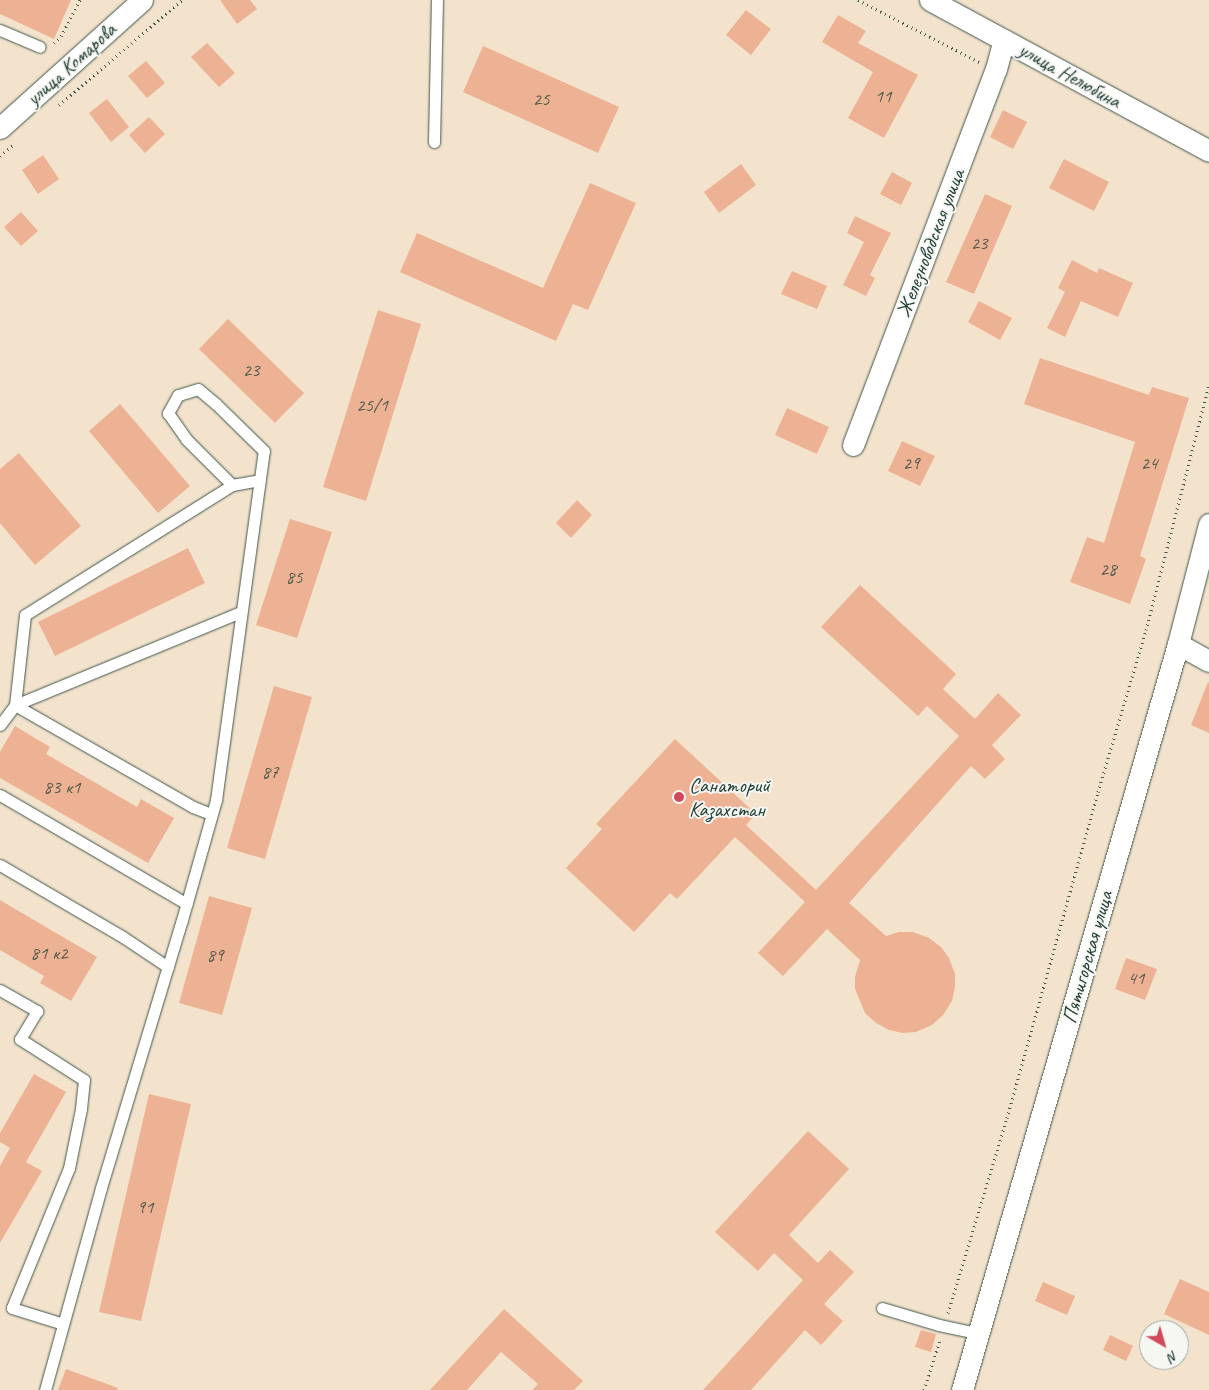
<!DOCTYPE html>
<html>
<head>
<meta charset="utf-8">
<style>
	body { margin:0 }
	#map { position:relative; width:1209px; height:1390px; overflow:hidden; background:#f3e3cc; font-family:Caveat,sans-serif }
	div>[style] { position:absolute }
	.building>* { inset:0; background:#edb293 }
	.path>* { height:3px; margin-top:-1.5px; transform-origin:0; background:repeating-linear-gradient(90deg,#3f564b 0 1px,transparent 0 5px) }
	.roads { filter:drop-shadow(0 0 1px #3f564b) drop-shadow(0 0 1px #3f564b) }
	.service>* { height:11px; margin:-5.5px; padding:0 5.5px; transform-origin:5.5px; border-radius:5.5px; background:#fff }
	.minor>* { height:21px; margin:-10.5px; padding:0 10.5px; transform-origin:10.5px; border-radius:10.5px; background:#fff }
	.dots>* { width:14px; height:14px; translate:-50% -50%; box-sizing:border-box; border:2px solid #f6f6f2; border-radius:50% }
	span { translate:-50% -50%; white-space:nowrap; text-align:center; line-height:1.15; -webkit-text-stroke:4px #f6f6f2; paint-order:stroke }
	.number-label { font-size:19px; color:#525a4c }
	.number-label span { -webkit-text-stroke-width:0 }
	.street-label { font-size:21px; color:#1f3d34 }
	.poi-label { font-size:21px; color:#1f3d34 }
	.left { translate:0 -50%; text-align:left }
	.north { position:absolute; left:1139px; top:1320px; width:50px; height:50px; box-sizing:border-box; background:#f6f6f2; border:1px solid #a0aca6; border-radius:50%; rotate:142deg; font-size:14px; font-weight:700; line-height:20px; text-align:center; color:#1f3d34 }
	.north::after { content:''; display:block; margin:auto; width:18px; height:22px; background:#d1495b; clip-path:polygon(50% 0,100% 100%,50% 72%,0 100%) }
</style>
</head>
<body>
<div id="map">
	<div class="building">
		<i style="clip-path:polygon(0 0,71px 0,54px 39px,0 14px)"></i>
		<i style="clip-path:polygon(220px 0,250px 0,257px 9px,237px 24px)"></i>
		<i style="clip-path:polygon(746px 10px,771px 29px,751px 55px,726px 35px)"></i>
		<i style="clip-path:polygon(838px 15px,866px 31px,858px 43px,918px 75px,884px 138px,848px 118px,873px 72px,822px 42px)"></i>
		<i style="clip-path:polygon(207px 43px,235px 73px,219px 87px,191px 57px)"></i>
		<i style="clip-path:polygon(483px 46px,619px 107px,598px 153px,463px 92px)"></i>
		<i style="clip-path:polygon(146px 61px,165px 83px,147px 98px,128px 76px)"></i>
		<i style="clip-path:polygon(107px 99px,129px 127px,111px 142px,89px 113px)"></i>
		<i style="clip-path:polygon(1003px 110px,1027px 122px,1013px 149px,990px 137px)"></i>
		<i style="clip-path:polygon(149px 117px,165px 134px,145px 153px,129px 135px)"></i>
		<i style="clip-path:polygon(43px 155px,59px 179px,38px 194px,22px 170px)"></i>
		<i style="clip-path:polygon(1064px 159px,1109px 182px,1094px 211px,1049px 188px)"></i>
		<i style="clip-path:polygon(741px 164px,756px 185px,719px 213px,704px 192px)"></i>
		<i style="clip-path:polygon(892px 172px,912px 183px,901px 205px,880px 194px)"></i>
		<i style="clip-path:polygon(590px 183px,636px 203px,588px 310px,573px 304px,556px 341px,400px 272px,417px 233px,543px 288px)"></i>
		<i style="clip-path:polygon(985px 194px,1012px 206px,974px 294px,946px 282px)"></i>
		<i style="clip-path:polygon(21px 212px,38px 231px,21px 246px,4px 227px)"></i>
		<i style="clip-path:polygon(855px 216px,891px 233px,870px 275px,875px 278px,866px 296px,843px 285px,864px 242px,847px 233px)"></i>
		<i style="clip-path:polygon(1072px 260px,1097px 273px,1099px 268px,1133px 283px,1118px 317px,1081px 301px,1065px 337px,1047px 328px,1065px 292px,1058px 288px)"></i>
		<i style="clip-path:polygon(792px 271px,827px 286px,817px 309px,781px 294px)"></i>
		<i style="clip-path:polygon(979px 301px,1012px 318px,1000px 340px,968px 322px)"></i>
		<i style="clip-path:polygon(378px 310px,421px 324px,366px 501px,323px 487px)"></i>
		<i style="clip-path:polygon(228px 319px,304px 393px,275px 423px,199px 349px)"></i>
		<i style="clip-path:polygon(1040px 358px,1149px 395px,1152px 387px,1189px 398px,1140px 556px,1146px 559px,1130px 604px,1070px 582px,1087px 537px,1104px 543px,1135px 442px,1024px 404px)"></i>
		<i style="clip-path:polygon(120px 404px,190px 486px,158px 513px,89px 431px)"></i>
		<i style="clip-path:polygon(787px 408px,829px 427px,817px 454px,775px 435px)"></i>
		<i style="clip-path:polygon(902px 441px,935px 456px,920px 486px,888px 471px)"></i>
		<i style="clip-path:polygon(19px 453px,81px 526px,35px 565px,0 523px,0 469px)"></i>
		<i style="clip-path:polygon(577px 500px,592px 515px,571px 538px,556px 523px)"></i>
		<i style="clip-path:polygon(290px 519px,332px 532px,297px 638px,256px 625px)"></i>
		<i style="clip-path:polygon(188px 548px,205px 583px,55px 656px,38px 622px)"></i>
		<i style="clip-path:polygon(860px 585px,956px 674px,943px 689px,975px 719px,998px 693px,1021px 715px,992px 745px,1005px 759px,985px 779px,971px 766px,849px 903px,886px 936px,899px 932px,913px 932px,929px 938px,941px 947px,949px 958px,955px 974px,955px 987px,952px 1001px,943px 1015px,932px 1025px,916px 1032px,903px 1033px,889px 1030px,876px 1023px,865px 1013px,855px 989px,855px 977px,860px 960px,827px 929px,783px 976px,758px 953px,805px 902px,735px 837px,677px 899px,670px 893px,634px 932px,566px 868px,602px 829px,596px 824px,675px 739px,756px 814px,746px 825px,816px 890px,959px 736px,927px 706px,918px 716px,821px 627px)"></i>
		<i style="clip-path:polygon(1208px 682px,1209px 683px,1209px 733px,1191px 725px)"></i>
		<i style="clip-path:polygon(274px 686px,312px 697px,265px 859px,227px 848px)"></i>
		<i style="clip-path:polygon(15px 726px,50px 747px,46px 754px,137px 807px,141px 799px,174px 818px,148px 863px,0 778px,0 752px)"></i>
		<i style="clip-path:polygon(209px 896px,252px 908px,222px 1015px,179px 1003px)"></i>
		<i style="clip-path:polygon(0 900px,97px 957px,71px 1001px,40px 983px,44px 976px,0 950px)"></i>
		<i style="clip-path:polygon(1126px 958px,1157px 969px,1145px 1000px,1115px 989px)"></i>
		<i style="clip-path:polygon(34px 1074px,66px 1092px,26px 1162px,42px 1171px,0 1243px,0 1166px,10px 1148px,0 1142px,0 1133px)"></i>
		<i style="clip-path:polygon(149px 1094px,191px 1104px,141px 1321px,99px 1312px)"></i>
		<i style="clip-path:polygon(808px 1131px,849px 1169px,789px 1235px,818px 1263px,830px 1250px,854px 1272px,824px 1304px,843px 1321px,821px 1345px,805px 1330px,751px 1390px,703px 1390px,803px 1280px,774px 1253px,758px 1271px,715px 1232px)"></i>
		<i style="clip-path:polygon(1180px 1279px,1209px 1292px,1209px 1335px,1164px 1314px)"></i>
		<i style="clip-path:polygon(1043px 1282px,1075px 1296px,1067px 1315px,1035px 1301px)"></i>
		<i style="clip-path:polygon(504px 1309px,583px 1381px,574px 1390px,532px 1390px,538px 1384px,501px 1352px,467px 1390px,430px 1390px)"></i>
		<i style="clip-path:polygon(921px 1330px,936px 1334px,931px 1352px,915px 1347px)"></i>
		<i style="clip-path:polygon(1110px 1335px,1133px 1346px,1126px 1361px,1103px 1350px)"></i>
		<i style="clip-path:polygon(66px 1369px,118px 1388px,117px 1390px,58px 1390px)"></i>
	</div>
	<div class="path">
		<i style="left:858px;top:0;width:136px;rotate:27.1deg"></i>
		<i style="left:54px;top:43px;width:10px;rotate:-45deg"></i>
		<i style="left:61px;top:36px;width:41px;rotate:-62.2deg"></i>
		<i style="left:59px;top:105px;width:162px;rotate:-40.5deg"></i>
		<i style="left:0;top:156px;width:17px;rotate:-40deg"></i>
		<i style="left:948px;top:1313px;width:204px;rotate:-73.2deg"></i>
		<i style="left:1007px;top:1118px;width:338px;rotate:-74.4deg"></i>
		<i style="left:1098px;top:792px;width:169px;rotate:-73.5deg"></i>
		<i style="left:1146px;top:630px;width:253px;rotate:-75.6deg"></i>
		<i style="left:924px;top:1390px;width:52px;rotate:-72.3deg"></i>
	</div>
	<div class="roads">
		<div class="service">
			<i style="left:0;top:30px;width:43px;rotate:23deg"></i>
			<i style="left:434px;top:142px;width:142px;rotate:-88.8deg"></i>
			<i style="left:232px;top:485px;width:244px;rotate:147.9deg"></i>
			<i style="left:25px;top:615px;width:91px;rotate:96.3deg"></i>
			<i style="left:15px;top:705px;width:244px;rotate:-22.4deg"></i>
			<i style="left:0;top:725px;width:25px;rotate:-53deg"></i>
			<i style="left:15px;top:705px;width:205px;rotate:29.8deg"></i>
			<i style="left:193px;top:807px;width:19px;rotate:21deg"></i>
			<i style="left:0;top:795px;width:216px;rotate:30.2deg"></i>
			<i style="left:0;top:865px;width:143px;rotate:30.3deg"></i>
			<i style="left:123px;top:937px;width:54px;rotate:33.7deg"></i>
			<i style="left:0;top:990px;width:43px;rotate:29.6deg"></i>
			<i style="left:37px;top:1011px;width:33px;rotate:121deg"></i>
			<i style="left:20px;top:1039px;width:76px;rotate:32.6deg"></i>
			<i style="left:84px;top:1080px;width:29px;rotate:96deg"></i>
			<i style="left:81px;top:1109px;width:60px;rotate:101.5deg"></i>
			<i style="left:69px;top:1168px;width:151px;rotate:112.2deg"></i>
			<i style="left:12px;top:1308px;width:53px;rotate:17.4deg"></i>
			<i style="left:882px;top:1308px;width:59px;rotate:16.6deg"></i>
			<i style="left:939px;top:1325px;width:40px;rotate:12deg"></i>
			<i style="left:45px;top:1390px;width:210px;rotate:-74.5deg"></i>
			<i style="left:101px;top:1188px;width:280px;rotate:-73.2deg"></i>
			<i style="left:182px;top:920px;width:125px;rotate:-74.2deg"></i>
			<i style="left:216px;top:800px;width:352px;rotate:-82.2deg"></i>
			<i style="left:264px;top:451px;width:67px;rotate:-135.6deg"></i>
			<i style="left:216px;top:404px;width:23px;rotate:-140deg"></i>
			<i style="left:198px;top:389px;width:21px;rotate:163deg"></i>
			<i style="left:178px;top:395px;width:21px;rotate:119deg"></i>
			<i style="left:168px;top:413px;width:32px;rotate:55deg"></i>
			<i style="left:186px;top:439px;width:65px;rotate:45deg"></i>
			<i style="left:232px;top:485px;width:28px;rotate:-10deg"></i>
		</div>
		<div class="minor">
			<i style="left:930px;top:0;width:317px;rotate:28.4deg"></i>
			<i style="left:0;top:128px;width:191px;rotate:-42deg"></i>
			<i style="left:853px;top:445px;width:402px;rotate:-69.2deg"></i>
			<i style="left:996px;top:69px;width:30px;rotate:-75deg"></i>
			<i style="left:1178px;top:644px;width:35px;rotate:29deg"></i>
			<i style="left:962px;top:1390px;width:777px;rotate:-73.85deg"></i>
			<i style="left:1178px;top:644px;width:124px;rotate:-75.5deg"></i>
		</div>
	</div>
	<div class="dots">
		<i style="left:679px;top:797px;background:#d1495b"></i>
	</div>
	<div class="number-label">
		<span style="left:883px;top:97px">11</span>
		<span style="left:541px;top:100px">25</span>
		<span style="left:979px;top:244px">23</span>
		<span style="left:251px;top:371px">23</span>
		<span style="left:372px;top:406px">25/1</span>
		<span style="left:911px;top:464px">29</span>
		<span style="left:1149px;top:464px">24</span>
		<span style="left:1108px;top:570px">28</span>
		<span style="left:294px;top:578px">85</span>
		<span style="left:270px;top:773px">87</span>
		<span style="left:62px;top:788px">83 к1</span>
		<span style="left:49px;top:954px">81 к2</span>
		<span style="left:215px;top:956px">89</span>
		<span style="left:1136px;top:979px">41</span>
		<span style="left:145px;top:1208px">91</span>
	</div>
	<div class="street-label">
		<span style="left:71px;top:64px;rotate:-42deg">улица Комарова</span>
		<span style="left:1070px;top:75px;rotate:29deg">улица Нелюбина</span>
		<span style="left:930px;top:243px;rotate:-69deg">Железноводская улица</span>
		<span style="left:1087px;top:957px;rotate:-74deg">Пятигорская улица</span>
	</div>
	<div class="poi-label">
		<span class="left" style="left:689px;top:797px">Санаторий<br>Казахстан</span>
	</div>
	<div class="north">N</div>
</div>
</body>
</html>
